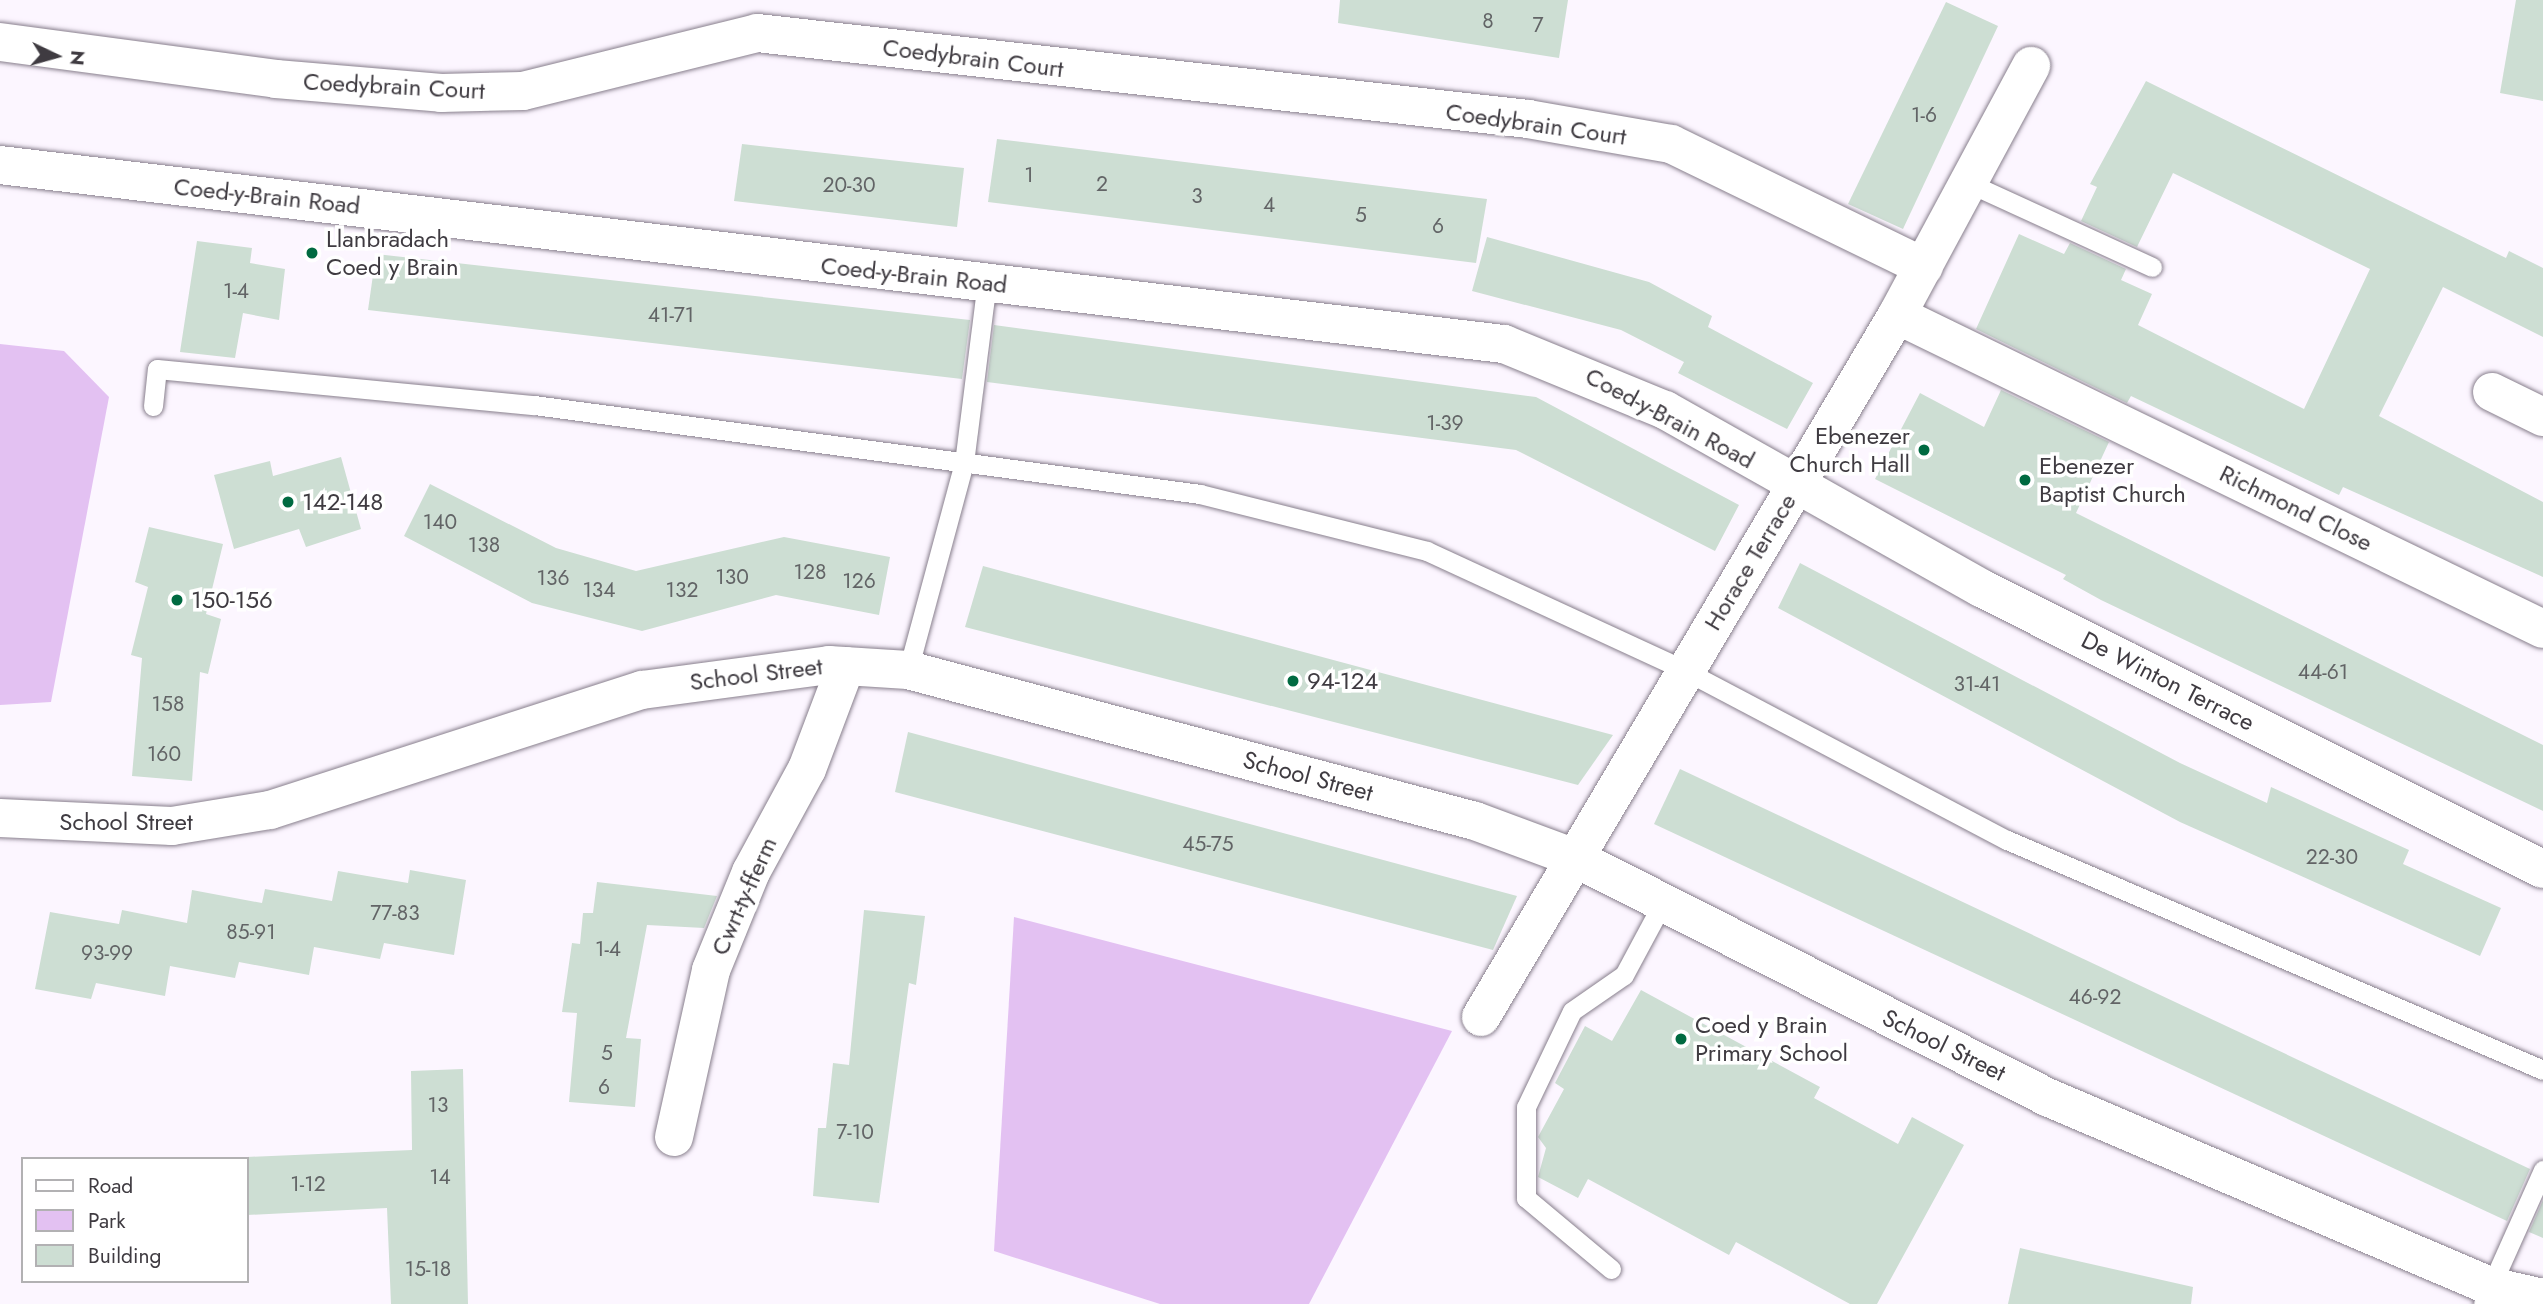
<!DOCTYPE html>
<html>
<head>
<meta charset="utf-8">
<style>
	body { margin:0 }
	#map { position:relative; width:2543px; height:1304px; overflow:hidden; background:#fcf6ff; font-family:Jost,sans-serif }
	div>[style] { position:absolute }
	.green>* { inset:0; background:#e3c1f2 }
	.building>* { inset:0; background:#cdded3 }
	.roads { filter:drop-shadow(0 0 2px #887f8d) drop-shadow(0 0 2px #887f8d) }
	.service>* { height:19px; margin:-9.5px; padding:0 9.5px; transform-origin:9.5px; border-radius:9.5px; background:#fff }
	.minor>* { height:38px; margin:-19px; padding:0 19px; transform-origin:19px; border-radius:19px; background:#fff }
	.tertiary>* { height:38px; margin:-19px; padding:0 19px; transform-origin:19px; border-radius:19px; background:#fff }
	.dots>* { width:19px; height:19px; translate:-50% -50%; box-sizing:border-box; border:4px solid #fff; border-radius:50% }
	span { translate:-50% -50%; white-space:nowrap; text-align:center; line-height:1.15; -webkit-text-stroke:7px #fff; paint-order:stroke }
	.number-label { font-size:21px; color:#626466 }
	.number-label span { -webkit-text-stroke-width:0 }
	.street-label { font-size:24px; color:#3f3b41 }
	.poi-label { font-size:24px; color:#3f3b41 }
	.left { translate:0 -50%; text-align:left }
	.right { translate:-100% -50%; text-align:right }
	.legend { position:absolute; left:21px; top:1157px; width:228px; height:126px; box-sizing:border-box; background:#fff; border:2px solid #b2b1b3; margin:0; padding:9px 12px; list-style:none; font-size:21px; color:#3f3b41 }
	.legend li { display:flex; align-items:center; gap:14px; height:35px }
	.legend b { width:35px; border:2px solid #b2b1b3 }
	.north { position:absolute; left:21px; top:21px; width:70px; height:70px; -webkit-text-stroke:5px #fff; paint-order:stroke; rotate:95deg; font-size:19px; font-weight:700; line-height:28px; text-align:center; color:#3f3b41 }
	.north::after { content:''; display:block; margin:auto; width:24px; height:32px; background:#3f3b41; clip-path:polygon(50% 0,100% 100%,50% 72%,0 100%) }
</style>
</head>
<body>
<div id="map">
	<div class="green">
		<i style="clip-path:polygon(0 344px,64px 351px,109px 397px,51px 702px,0 705px)"></i>
		<i style="clip-path:polygon(1014px 917px,1452px 1031px,1309px 1304px,1160px 1304px,994px 1251px)"></i>
	</div>
	<div class="building">
		<i style="clip-path:polygon(1340px 0,1568px 0,1559px 58px,1338px 23px)"></i>
		<i style="clip-path:polygon(2516px 0,2543px 0,2543px 101px,2500px 93px)"></i>
		<i style="clip-path:polygon(1946px 2px,1998px 26px,1903px 229px,1848px 204px)"></i>
		<i style="clip-path:polygon(2146px 81px,2506px 258px,2509px 251px,2543px 268px,2543px 337px,2443px 287px,2379px 416px,2543px 502px,2543px 577px,2343px 487px,2339px 495px,2131px 396px,2127px 403px,1976px 329px,2019px 234px,2064px 254px,2070px 243px,2126px 269px,2121px 280px,2152px 294px,2138px 325px,2304px 409px,2370px 269px,2173px 173px,2137px 247px,2081px 221px,2097px 187px,2090px 184px)"></i>
		<i style="clip-path:polygon(997px 139px,1487px 199px,1476px 263px,988px 202px)"></i>
		<i style="clip-path:polygon(742px 144px,964px 168px,957px 227px,734px 201px)"></i>
		<i style="clip-path:polygon(1487px 237px,1649px 282px,1712px 316px,1708px 327px,1813px 383px,1787px 429px,1678px 373px,1684px 362px,1621px 330px,1472px 291px)"></i>
		<i style="clip-path:polygon(197px 241px,252px 248px,250px 263px,285px 269px,279px 320px,243px 313px,235px 358px,180px 352px)"></i>
		<i style="clip-path:polygon(376px 254px,970px 320px,962px 379px,368px 310px)"></i>
		<i style="clip-path:polygon(994px 325px,1536px 397px,1739px 505px,1715px 551px,1516px 450px,987px 382px)"></i>
		<i style="clip-path:polygon(2001px 390px,2109px 442px,2076px 513px,2543px 745px,2543px 811px,2101px 600px,2063px 579px,2066px 575px,1875px 479px,1920px 393px,1984px 427px)"></i>
		<i style="clip-path:polygon(341px 457px,361px 529px,306px 547px,299px 529px,234px 549px,214px 475px,270px 461px,273px 476px)"></i>
		<i style="clip-path:polygon(430px 484px,556px 548px,636px 571px,784px 537px,890px 557px,879px 615px,776px 595px,642px 631px,532px 603px,404px 536px)"></i>
		<i style="clip-path:polygon(149px 527px,223px 544px,206px 614px,221px 619px,208px 674px,200px 672px,192px 781px,132px 776px,142px 658px,131px 655px,148px 587px,135px 582px)"></i>
		<i style="clip-path:polygon(1800px 563px,2180px 763px,2267px 803px,2271px 787px,2409px 850px,2403px 864px,2501px 908px,2480px 956px,2180px 822px,1778px 608px)"></i>
		<i style="clip-path:polygon(983px 566px,1613px 735px,1578px 785px,965px 627px)"></i>
		<i style="clip-path:polygon(908px 732px,1517px 896px,1493px 950px,895px 792px)"></i>
		<i style="clip-path:polygon(1680px 769px,2530px 1169px,2507px 1221px,1654px 824px)"></i>
		<i style="clip-path:polygon(410px 870px,466px 880px,454px 955px,384px 943px,380px 959px,314px 947px,309px 975px,239px 962px,235px 978px,170px 966px,165px 996px,96px 983px,91px 999px,35px 989px,50px 912px,119px 924px,122px 910px,187px 923px,192px 890px,262px 903px,265px 889px,332px 901px,338px 871px,408px 883px)"></i>
		<i style="clip-path:polygon(597px 882px,717px 896px,704px 928px,647px 925px,626px 1038px,641px 1039px,635px 1107px,569px 1102px,577px 1013px,562px 1012px,572px 943px,580px 944px,583px 913px,593px 913px)"></i>
		<i style="clip-path:polygon(864px 910px,925px 916px,916px 985px,909px 983px,879px 1203px,813px 1196px,818px 1128px,826px 1128px,833px 1063px,849px 1065px)"></i>
		<i style="clip-path:polygon(1641px 990px,1820px 1087px,1814px 1098px,1898px 1144px,1912px 1117px,1964px 1145px,1877px 1304px,1850px 1304px,1736px 1242px,1729px 1255px,1588px 1179px,1578px 1198px,1538px 1177px,1546px 1148px,1538px 1137px,1564px 1089px,1555px 1083px,1585px 1026px,1612px 1041px)"></i>
		<i style="clip-path:polygon(463px 1069px,468px 1304px,391px 1304px,387px 1208px,247px 1215px,247px 1157px,412px 1150px,411px 1071px)"></i>
		<i style="clip-path:polygon(2543px 1200px,2543px 1238px,2529px 1232px)"></i>
		<i style="clip-path:polygon(2020px 1248px,2193px 1287px,2191px 1304px,2008px 1304px)"></i>
	</div>
	<div class="roads">
		<div class="service">
			<i style="left:1971px;top:184px;width:199px;rotate:24.6deg"></i>
			<i style="left:153px;top:406px;width:37px;rotate:-84deg"></i>
			<i style="left:157px;top:369px;width:379px;rotate:5.5deg"></i>
			<i style="left:534px;top:405px;width:672px;rotate:7.61deg"></i>
			<i style="left:1200px;top:494px;width:234px;rotate:14.1deg"></i>
			<i style="left:1427px;top:551px;width:283px;rotate:24.8deg"></i>
			<i style="left:1684px;top:670px;width:365px;rotate:27.8deg"></i>
			<i style="left:2007px;top:840px;width:583px;rotate:23.22deg"></i>
			<i style="left:908px;top:670px;width:214px;rotate:-74.9deg"></i>
			<i style="left:964px;top:463px;width:182px;rotate:-82.8deg"></i>
			<i style="left:1611px;top:1269px;width:111px;rotate:-140.1deg"></i>
			<i style="left:1526px;top:1198px;width:91px;rotate:-90deg"></i>
			<i style="left:1526px;top:1107px;width:106px;rotate:-64.4deg"></i>
			<i style="left:1572px;top:1011px;width:63px;rotate:-34.7deg"></i>
			<i style="left:1624px;top:975px;width:81px;rotate:-61.8deg"></i>
			<i style="left:2483px;top:1304px;width:147px;rotate:-65.9deg"></i>
		</div>
		<div class="minor">
			<i style="left:0;top:42px;width:278px;rotate:7.6deg"></i>
			<i style="left:276px;top:79px;width:166px;rotate:4.8deg"></i>
			<i style="left:441px;top:93px;width:82px;rotate:-1.4deg"></i>
			<i style="left:523px;top:91px;width:241px;rotate:-13.9deg"></i>
			<i style="left:757px;top:33px;width:776px;rotate:6.36deg"></i>
			<i style="left:1528px;top:119px;width:145px;rotate:9.9deg"></i>
			<i style="left:1671px;top:144px;width:281px;rotate:25.9deg"></i>
			<i style="left:1897px;top:315px;width:718px;rotate:25.92deg"></i>
			<i style="left:2492px;top:392px;width:57px;rotate:26.1deg"></i>
			<i style="left:0;top:818px;width:172px;rotate:2.7deg"></i>
			<i style="left:172px;top:826px;width:99px;rotate:-9.3deg"></i>
			<i style="left:270px;top:810px;width:391px;rotate:-17.9deg"></i>
			<i style="left:642px;top:690px;width:189px;rotate:-7.6deg"></i>
			<i style="left:829px;top:665px;width:79px;rotate:3.6deg"></i>
			<i style="left:908px;top:670px;width:587px;rotate:14.91deg"></i>
			<i style="left:1475px;top:821px;width:107px;rotate:20.3deg"></i>
			<i style="left:1575px;top:858px;width:529px;rotate:26.86deg"></i>
			<i style="left:2047px;top:1097px;width:482px;rotate:23.1deg"></i>
			<i style="left:2490px;top:1286px;width:54px;rotate:12.8deg"></i>
			<i style="left:1481px;top:1017px;width:816px;rotate:-59.35deg"></i>
			<i style="left:1897px;top:315px;width:283px;rotate:-61.7deg"></i>
			<i style="left:674px;top:1137px;width:171px;rotate:-77.5deg"></i>
			<i style="left:711px;top:970px;width:106px;rotate:-67.8deg"></i>
			<i style="left:751px;top:872px;width:117px;rotate:-61.5deg"></i>
			<i style="left:807px;top:769px;width:110px;rotate:-69.3deg"></i>
		</div>
		<div class="tertiary">
			<i style="left:0;top:165px;width:1515px;rotate:6.79deg"></i>
			<i style="left:1504px;top:344px;width:174px;rotate:22.3deg"></i>
			<i style="left:1665px;top:410px;width:363px;rotate:29.4deg"></i>
			<i style="left:1981px;top:588px;width:628px;rotate:26.57deg"></i>
		</div>
	</div>
	<div class="dots">
		<i style="left:312px;top:253px;background:#006a41"></i>
		<i style="left:1924px;top:450px;background:#006a41"></i>
		<i style="left:2025px;top:480px;background:#006a41"></i>
		<i style="left:288px;top:502px;background:#006a41"></i>
		<i style="left:177px;top:600px;background:#006a41"></i>
		<i style="left:1293px;top:681px;background:#006a41"></i>
		<i style="left:1681px;top:1039px;background:#006a41"></i>
	</div>
	<div class="number-label">
		<span style="left:1488px;top:21px">8</span>
		<span style="left:1538px;top:25px">7</span>
		<span style="left:1924px;top:115px">1-6</span>
		<span style="left:1029px;top:175px">1</span>
		<span style="left:1102px;top:184px">2</span>
		<span style="left:849px;top:185px">20-30</span>
		<span style="left:1197px;top:196px">3</span>
		<span style="left:1269px;top:205px">4</span>
		<span style="left:1361px;top:215px">5</span>
		<span style="left:1438px;top:226px">6</span>
		<span style="left:236px;top:291px">1-4</span>
		<span style="left:671px;top:315px">41-71</span>
		<span style="left:1445px;top:423px">1-39</span>
		<span style="left:440px;top:522px">140</span>
		<span style="left:484px;top:545px">138</span>
		<span style="left:810px;top:572px">128</span>
		<span style="left:732px;top:577px">130</span>
		<span style="left:553px;top:578px">136</span>
		<span style="left:859px;top:581px">126</span>
		<span style="left:599px;top:590px">134</span>
		<span style="left:682px;top:590px">132</span>
		<span style="left:2323px;top:672px">44-61</span>
		<span style="left:1977px;top:684px">31-41</span>
		<span style="left:168px;top:704px">158</span>
		<span style="left:164px;top:754px">160</span>
		<span style="left:1208px;top:844px">45-75</span>
		<span style="left:2332px;top:857px">22-30</span>
		<span style="left:395px;top:913px">77-83</span>
		<span style="left:251px;top:932px">85-91</span>
		<span style="left:608px;top:949px">1-4</span>
		<span style="left:107px;top:953px">93-99</span>
		<span style="left:2095px;top:997px">46-92</span>
		<span style="left:607px;top:1053px">5</span>
		<span style="left:604px;top:1087px">6</span>
		<span style="left:438px;top:1105px">13</span>
		<span style="left:855px;top:1132px">7-10</span>
		<span style="left:440px;top:1177px">14</span>
		<span style="left:308px;top:1184px">1-12</span>
		<span style="left:428px;top:1269px">15-18</span>
	</div>
	<div class="street-label">
		<span style="left:973px;top:58px;rotate:7deg">Coedybrain Court</span>
		<span style="left:394px;top:86px;rotate:3deg">Coedybrain Court</span>
		<span style="left:1536px;top:124px;rotate:8deg">Coedybrain Court</span>
		<span style="left:267px;top:196px;rotate:6deg">Coed-y-Brain Road</span>
		<span style="left:914px;top:275px;rotate:6deg">Coed-y-Brain Road</span>
		<span style="left:1670px;top:418px;rotate:28deg">Coed-y-Brain Road</span>
		<span style="left:2296px;top:508px;rotate:26deg">Richmond Close</span>
		<span style="left:1750px;top:562px;rotate:-59deg">Horace Terrace</span>
		<span style="left:756px;top:674px;rotate:-7deg">School Street</span>
		<span style="left:2168px;top:681px;rotate:27deg">De Winton Terrace</span>
		<span style="left:1308px;top:776px;rotate:15deg">School Street</span>
		<span style="left:126px;top:822px">School Street</span>
		<span style="left:744px;top:896px;rotate:-66deg">Cwrt-ty-fferm</span>
		<span style="left:1944px;top:1045px;rotate:26deg">School Street</span>
	</div>
	<div class="poi-label">
		<span class="left" style="left:326px;top:253px">Llanbradach<br>Coed y Brain</span>
		<span class="right" style="left:1910px;top:450px">Ebenezer<br>Church Hall</span>
		<span class="left" style="left:2039px;top:480px">Ebenezer<br>Baptist Church</span>
		<span class="left" style="left:302px;top:502px">142-148</span>
		<span class="left" style="left:191px;top:600px">150-156</span>
		<span class="left" style="left:1307px;top:681px">94-124</span>
		<span class="left" style="left:1695px;top:1039px">Coed y Brain<br>Primary School</span>
	</div>
	<ul class="legend">
	<li><b style="height:9px;background:#fff"></b>Road</li>
	<li><b style="height:19px;background:#e3c1f2"></b>Park</li>
	<li><b style="height:19px;background:#cdded3"></b>Building</li>
	</ul>
	<div class="north">N</div>
</div>
</body>
</html>
